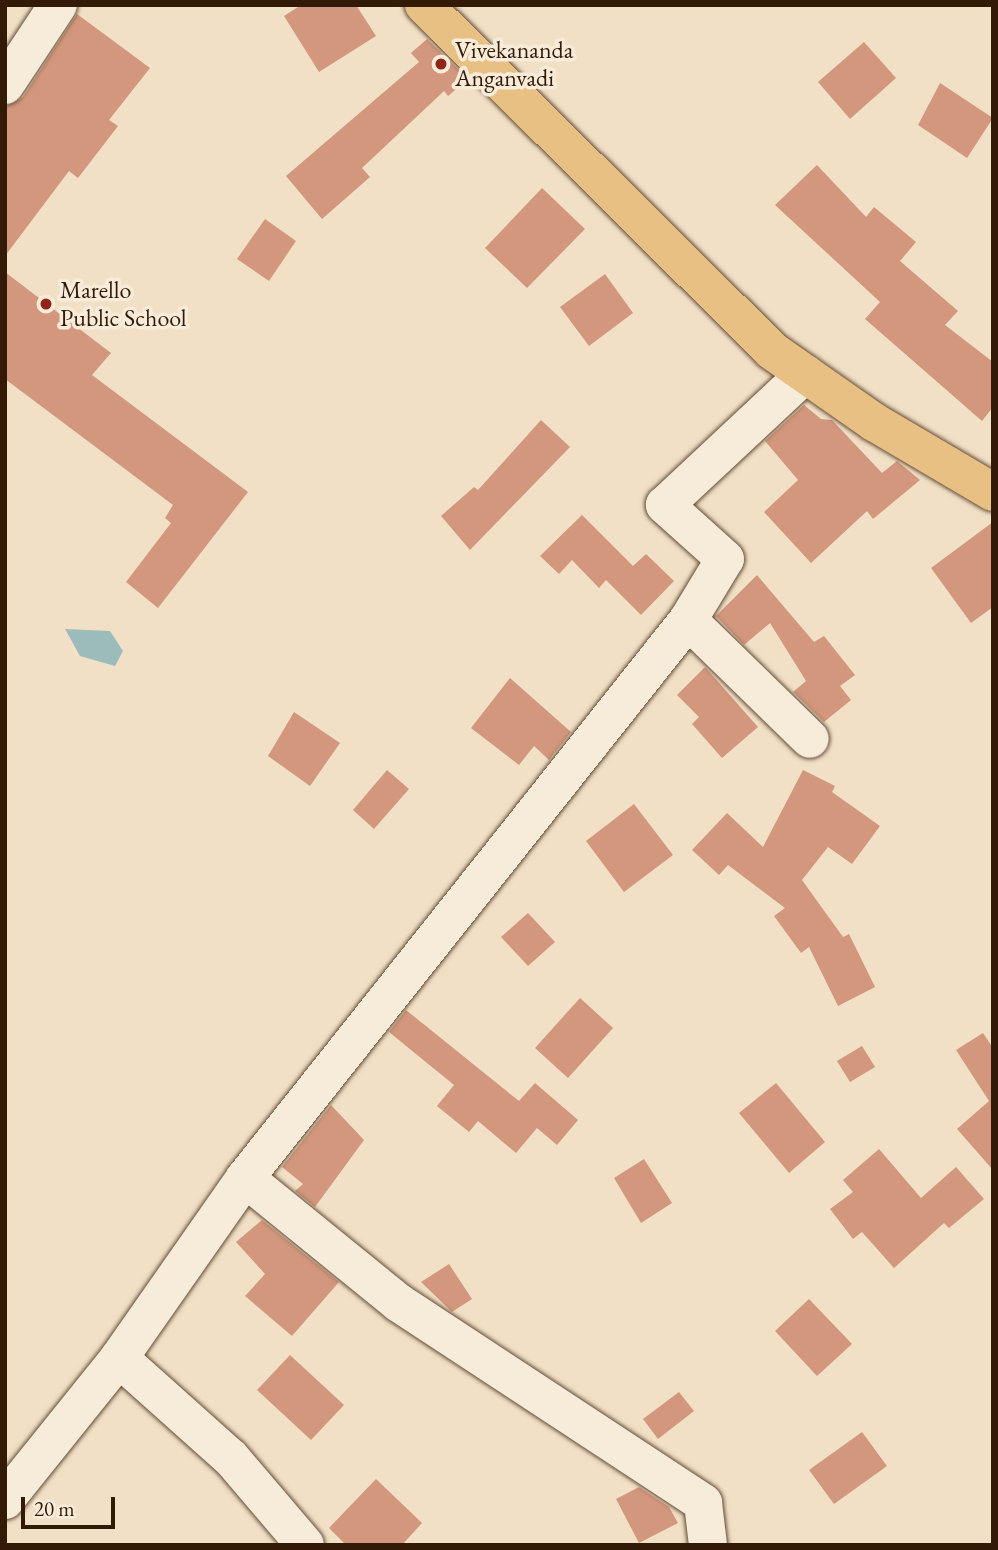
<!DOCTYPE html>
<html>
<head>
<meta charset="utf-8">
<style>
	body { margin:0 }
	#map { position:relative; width:998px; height:1550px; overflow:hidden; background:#f2e0c6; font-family:"EB Garamond",serif }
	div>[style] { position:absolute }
	.water>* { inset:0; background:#9cbcbb }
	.building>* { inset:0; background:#d2977c }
	.roads { filter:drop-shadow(0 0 2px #634c36) drop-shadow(0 0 2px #634c36) }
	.minor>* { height:38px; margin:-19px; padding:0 19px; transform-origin:19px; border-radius:19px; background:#f7ebda }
	.major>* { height:38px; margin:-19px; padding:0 19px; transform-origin:19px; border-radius:19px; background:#e9c083 }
	.dots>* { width:19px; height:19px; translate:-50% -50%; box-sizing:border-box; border:4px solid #f7ebda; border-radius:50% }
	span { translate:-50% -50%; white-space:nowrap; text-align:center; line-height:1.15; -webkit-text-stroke:7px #f7ebda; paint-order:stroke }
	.poi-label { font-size:24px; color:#331a06 }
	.left { translate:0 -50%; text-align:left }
	.frame { position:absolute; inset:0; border:7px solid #331a06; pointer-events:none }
	.scale { position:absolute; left:21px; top:1497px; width:94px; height:32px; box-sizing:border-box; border:4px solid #331a06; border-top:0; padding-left:9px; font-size:21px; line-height:24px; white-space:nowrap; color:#331a06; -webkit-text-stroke:5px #f7ebda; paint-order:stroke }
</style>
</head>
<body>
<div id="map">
	<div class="water">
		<i style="clip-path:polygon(65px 629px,110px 631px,123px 651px,115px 666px,80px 656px)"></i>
	</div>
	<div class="building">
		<i style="clip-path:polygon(301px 5px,356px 5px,376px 36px,319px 72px,284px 16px)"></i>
		<i style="clip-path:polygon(77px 14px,150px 68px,109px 120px,118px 126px,78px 178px,69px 171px,5px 256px,5px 107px,23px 97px)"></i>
		<i style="clip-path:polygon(427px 39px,468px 79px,448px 96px,444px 91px,362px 168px,370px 177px,322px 219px,286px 176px,419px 62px,411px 53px)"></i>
		<i style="clip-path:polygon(864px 42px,896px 78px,850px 119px,818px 82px)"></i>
		<i style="clip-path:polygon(940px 83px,993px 118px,967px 158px,918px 125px)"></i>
		<i style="clip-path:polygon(817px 165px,866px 217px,874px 207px,916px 242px,900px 261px,958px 311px,945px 325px,993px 362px,993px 407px,982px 421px,865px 319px,880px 302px,775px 205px)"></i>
		<i style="clip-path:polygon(542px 188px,585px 229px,527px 288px,485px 248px)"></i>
		<i style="clip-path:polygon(265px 219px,296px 241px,269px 281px,237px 259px)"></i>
		<i style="clip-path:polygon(5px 272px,111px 353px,92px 375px,248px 492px,158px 608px,126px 582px,171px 523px,165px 518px,173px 505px,5px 379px)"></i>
		<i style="clip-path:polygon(605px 274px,633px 313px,589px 346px,560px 307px)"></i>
		<i style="clip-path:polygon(804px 405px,821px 419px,832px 420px,882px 473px,897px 461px,920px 480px,873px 519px,867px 511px,811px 563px,764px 512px,798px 480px,765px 441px)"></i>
		<i style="clip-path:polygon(541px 420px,570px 447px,470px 550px,441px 516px,474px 487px,478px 490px)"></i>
		<i style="clip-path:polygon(582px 515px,633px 566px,646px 554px,674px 581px,641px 615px,606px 580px,599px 588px,572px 560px,559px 574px,540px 556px)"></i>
		<i style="clip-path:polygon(993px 522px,993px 607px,971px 623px,931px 568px)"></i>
		<i style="clip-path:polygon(757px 575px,814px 642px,824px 636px,855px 675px,840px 686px,851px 700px,824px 722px,793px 692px,806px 681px,770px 623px,744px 645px,716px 616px)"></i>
		<i style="clip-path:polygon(705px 667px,758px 727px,722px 758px,692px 724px,699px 717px,677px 695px)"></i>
		<i style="clip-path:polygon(510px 678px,571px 732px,549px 760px,534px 746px,519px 765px,471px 728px)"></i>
		<i style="clip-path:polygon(294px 712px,340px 743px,310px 786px,268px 756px)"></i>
		<i style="clip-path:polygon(387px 770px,409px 789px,374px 829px,353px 810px)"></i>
		<i style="clip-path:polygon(803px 770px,835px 786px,832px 792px,880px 826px,852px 864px,828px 847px,802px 880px,843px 937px,849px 934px,875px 987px,838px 1006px,809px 947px,801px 953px,774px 916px,785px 908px,728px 865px,719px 875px,692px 850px,727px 813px,763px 847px)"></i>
		<i style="clip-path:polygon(634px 804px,673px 855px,624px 892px,586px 841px)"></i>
		<i style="clip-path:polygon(528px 913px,555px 942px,528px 966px,501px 937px)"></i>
		<i style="clip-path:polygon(580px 998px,613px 1028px,568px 1078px,535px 1048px)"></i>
		<i style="clip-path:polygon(406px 1010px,519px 1101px,535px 1083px,578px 1120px,557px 1145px,537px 1128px,516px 1153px,478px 1121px,469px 1132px,437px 1106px,454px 1085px,389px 1032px)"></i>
		<i style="clip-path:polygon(983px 1033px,993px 1048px,993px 1170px,957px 1129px,989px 1101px,956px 1050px)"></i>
		<i style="clip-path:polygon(862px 1046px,875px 1067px,850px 1082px,837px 1061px)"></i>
		<i style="clip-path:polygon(776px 1083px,825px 1142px,789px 1173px,739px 1113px)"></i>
		<i style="clip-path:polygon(331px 1105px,364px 1140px,315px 1207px,295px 1191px,303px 1184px,282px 1167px)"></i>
		<i style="clip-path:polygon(879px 1149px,921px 1198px,956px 1167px,984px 1199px,949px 1228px,944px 1223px,894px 1268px,862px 1232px,853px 1239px,830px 1209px,853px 1192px,843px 1180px)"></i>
		<i style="clip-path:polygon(644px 1159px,672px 1203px,641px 1223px,614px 1178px)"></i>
		<i style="clip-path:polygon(262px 1220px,339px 1282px,292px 1336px,245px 1296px,265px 1274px,236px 1242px)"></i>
		<i style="clip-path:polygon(449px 1264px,472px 1299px,452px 1312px,421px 1282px)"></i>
		<i style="clip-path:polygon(809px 1299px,852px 1344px,817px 1376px,775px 1331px)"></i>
		<i style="clip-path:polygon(290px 1355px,344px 1405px,311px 1440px,257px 1390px)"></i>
		<i style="clip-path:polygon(679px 1392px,694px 1411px,658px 1439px,643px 1419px)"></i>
		<i style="clip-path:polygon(862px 1432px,887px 1466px,834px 1504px,809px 1470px)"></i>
		<i style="clip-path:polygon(376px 1479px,422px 1523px,402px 1545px,346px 1545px,329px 1528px)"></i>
		<i style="clip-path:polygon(639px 1487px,669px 1507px,678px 1523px,639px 1543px,616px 1499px)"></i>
	</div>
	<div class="roads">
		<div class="minor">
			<i style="left:5px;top:85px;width:96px;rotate:-56.5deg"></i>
			<i style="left:688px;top:620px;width:170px;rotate:44.3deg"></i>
			<i style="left:245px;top:1178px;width:198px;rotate:39.1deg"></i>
			<i style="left:399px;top:1303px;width:364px;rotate:33.3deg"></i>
			<i style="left:703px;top:1503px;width:42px;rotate:83.2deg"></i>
			<i style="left:119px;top:1358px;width:150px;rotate:41.8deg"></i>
			<i style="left:231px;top:1458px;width:114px;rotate:49.6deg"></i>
			<i style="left:5px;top:1500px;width:182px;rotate:-51.2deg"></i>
			<i style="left:119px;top:1358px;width:220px;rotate:-55deg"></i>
			<i style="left:245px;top:1178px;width:712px;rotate:-51.55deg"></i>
			<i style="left:688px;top:620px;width:71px;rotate:-58.8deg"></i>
			<i style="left:725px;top:559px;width:81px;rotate:-138deg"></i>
			<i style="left:665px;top:505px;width:192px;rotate:-43.1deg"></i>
		</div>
		<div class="major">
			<i style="left:424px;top:5px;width:489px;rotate:44.8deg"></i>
			<i style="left:771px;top:350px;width:126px;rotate:35deg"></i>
			<i style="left:874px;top:422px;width:138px;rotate:30.5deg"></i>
		</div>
	</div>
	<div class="dots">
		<i style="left:441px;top:64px;background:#8f2418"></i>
		<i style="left:46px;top:304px;background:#8f2418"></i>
	</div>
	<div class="poi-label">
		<span class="left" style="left:455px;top:64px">Vivekananda<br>Anganvadi</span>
		<span class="left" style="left:60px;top:304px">Marello<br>Public School</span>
	</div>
	<div class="frame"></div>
	<div class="scale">20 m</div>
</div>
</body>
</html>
